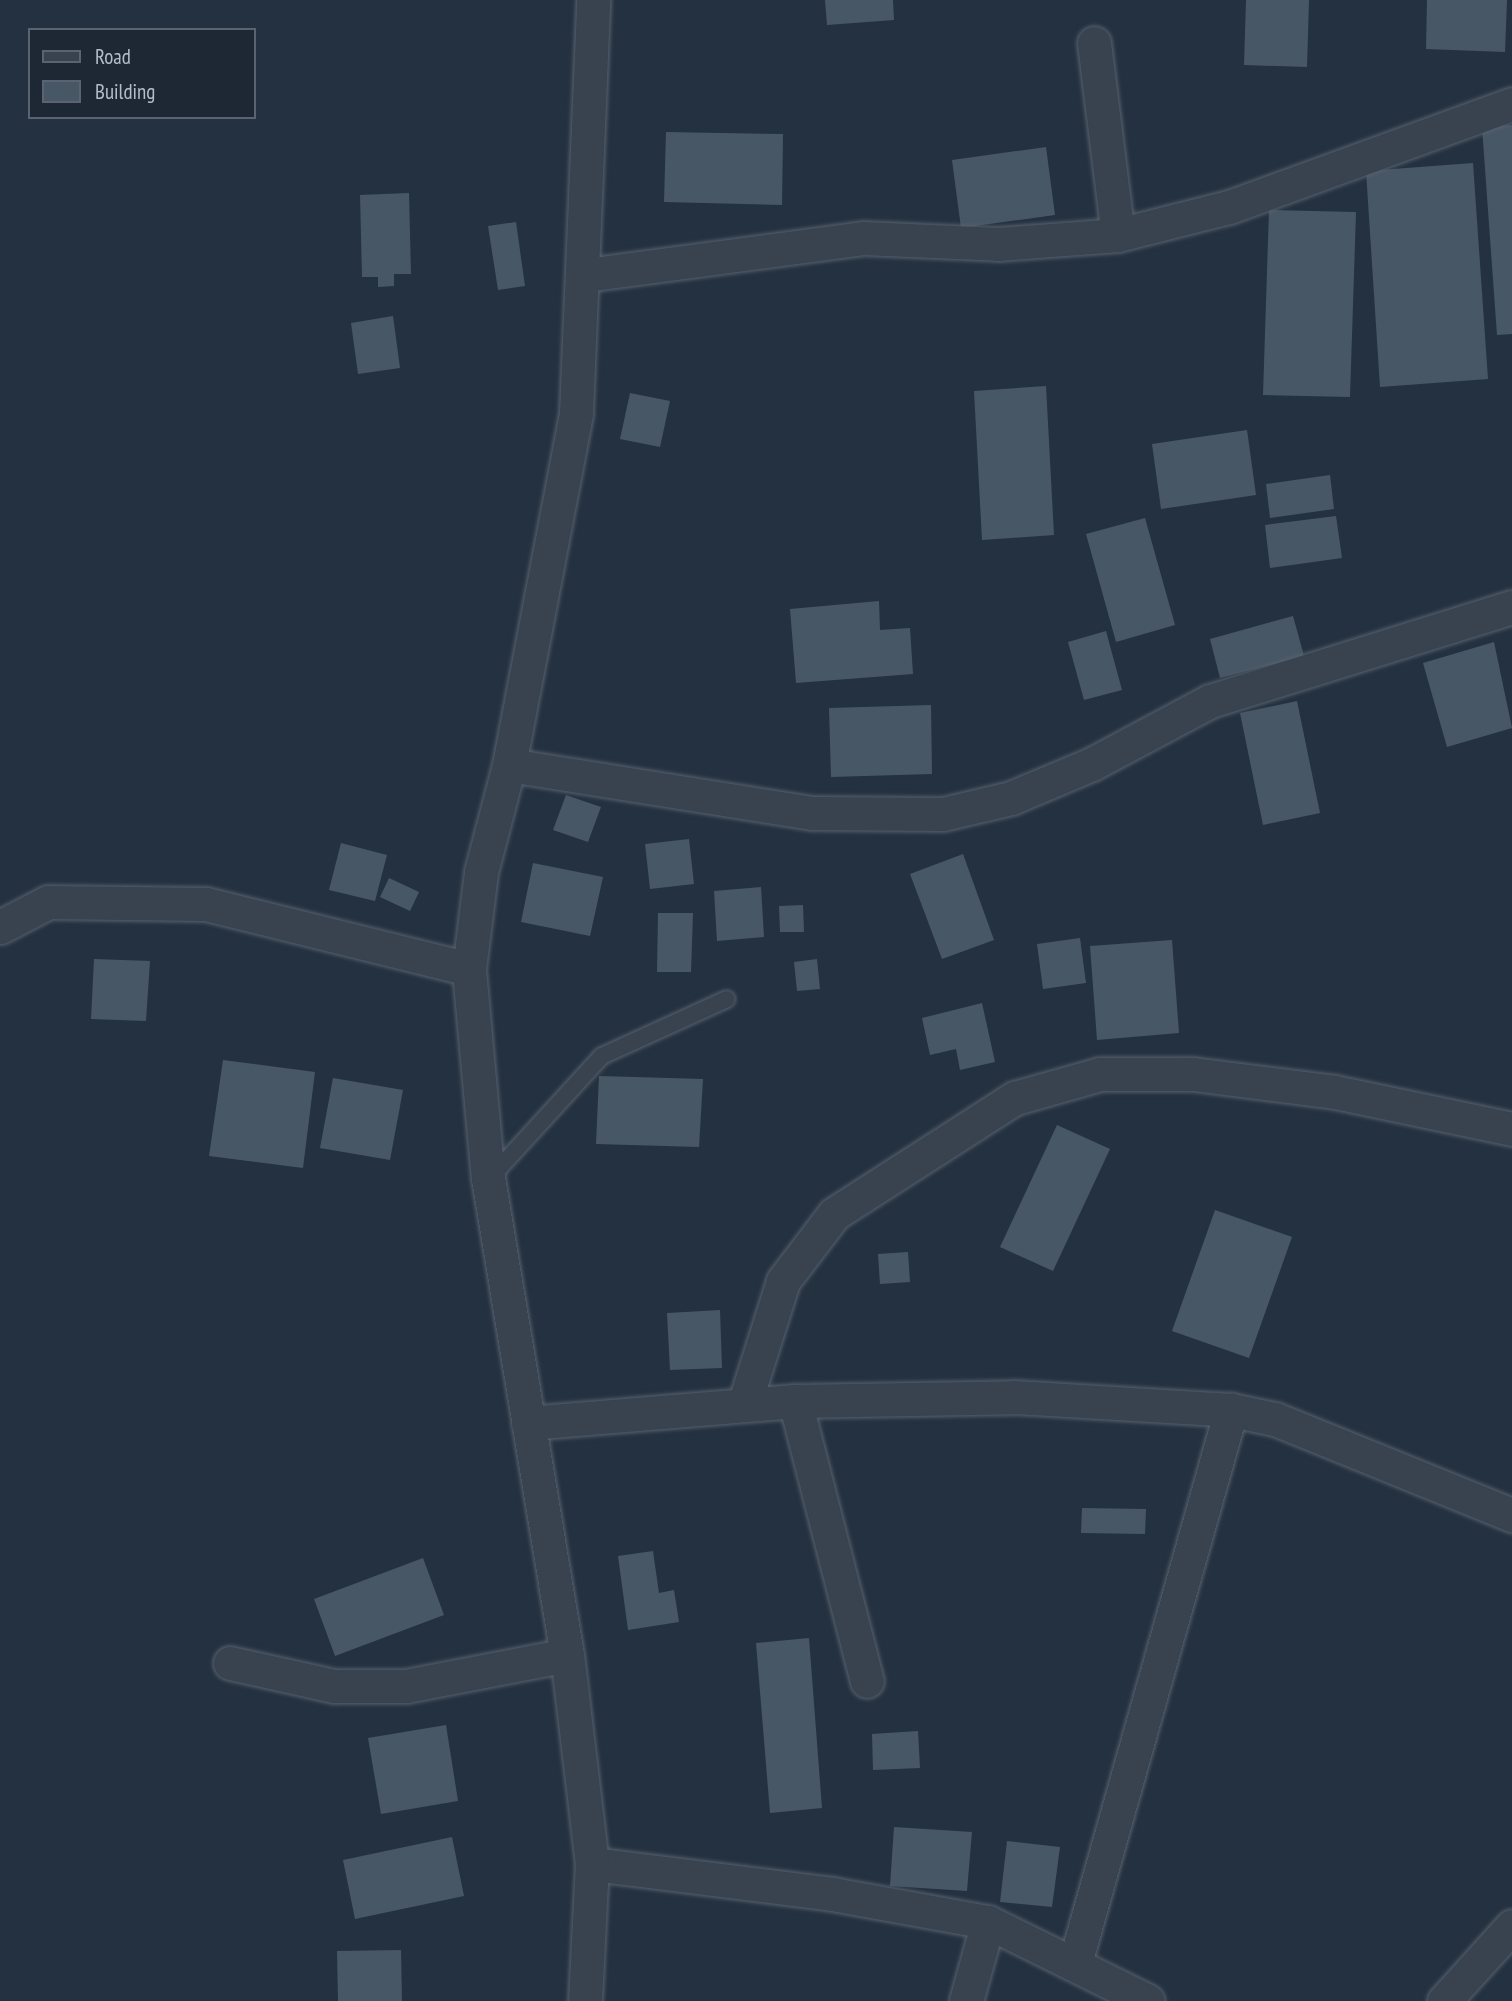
<!DOCTYPE html>
<html>
<head>
<meta charset="utf-8">
<style>
	body { margin:0 }
	#map { position:relative; width:1512px; height:2001px; overflow:hidden; background:#243140; font-family:"PT Sans Narrow",sans-serif }
	div>[style] { position:absolute }
	.building>* { inset:0; background:#485766 }
	.roads { filter:drop-shadow(0 0 2px #56616d) drop-shadow(0 0 2px #56616d) }
	.service>* { height:16px; margin:-8px; padding:0 8px; transform-origin:8px; border-radius:8px; background:#38434f }
	.minor>* { height:33px; margin:-16.5px; padding:0 16.5px; transform-origin:16.5px; border-radius:16.5px; background:#38434f }
	span { translate:-50% -50%; white-space:nowrap; text-align:center; line-height:1.15; -webkit-text-stroke:7px #1d2834; paint-order:stroke }
	.legend { position:absolute; left:28px; top:28px; width:228px; height:91px; box-sizing:border-box; background:#1d2834; border:2px solid #596470; margin:0; padding:9px 12px; list-style:none; font-size:21px; color:#b4beca }
	.legend li { display:flex; align-items:center; gap:14px; height:35px }
	.legend b { width:35px; border:2px solid #596470 }
</style>
</head>
<body>
<div id="map">
	<div class="building">
		<i style="clip-path:polygon(825px 0,893px 0,894px 20px,827px 25px)"></i>
		<i style="clip-path:polygon(1246px 0,1309px 0,1307px 67px,1244px 65px)"></i>
		<i style="clip-path:polygon(1427px 0,1507px 0,1505px 52px,1426px 49px)"></i>
		<i style="clip-path:polygon(1512px 125px,1512px 334px,1497px 335px,1482px 127px)"></i>
		<i style="clip-path:polygon(666px 132px,783px 134px,782px 205px,664px 202px)"></i>
		<i style="clip-path:polygon(1046px 147px,1055px 215px,961px 228px,952px 160px)"></i>
		<i style="clip-path:polygon(1473px 163px,1488px 379px,1380px 387px,1366px 171px)"></i>
		<i style="clip-path:polygon(409px 193px,411px 274px,394px 274px,394px 286px,378px 287px,378px 277px,362px 277px,360px 195px)"></i>
		<i style="clip-path:polygon(1269px 210px,1356px 212px,1350px 397px,1263px 395px)"></i>
		<i style="clip-path:polygon(516px 222px,525px 286px,498px 290px,488px 226px)"></i>
		<i style="clip-path:polygon(393px 316px,400px 368px,358px 374px,351px 323px)"></i>
		<i style="clip-path:polygon(1046px 386px,1054px 535px,982px 540px,974px 391px)"></i>
		<i style="clip-path:polygon(630px 393px,670px 401px,660px 447px,620px 439px)"></i>
		<i style="clip-path:polygon(1247px 430px,1256px 495px,1161px 509px,1152px 444px)"></i>
		<i style="clip-path:polygon(1330px 475px,1334px 509px,1270px 518px,1266px 484px)"></i>
		<i style="clip-path:polygon(1336px 516px,1342px 558px,1270px 568px,1265px 525px)"></i>
		<i style="clip-path:polygon(1145px 518px,1175px 625px,1116px 642px,1086px 534px)"></i>
		<i style="clip-path:polygon(879px 601px,880px 630px,910px 628px,913px 674px,796px 683px,790px 609px)"></i>
		<i style="clip-path:polygon(1293px 616px,1304px 656px,1220px 678px,1210px 639px)"></i>
		<i style="clip-path:polygon(1106px 631px,1122px 690px,1084px 700px,1068px 642px)"></i>
		<i style="clip-path:polygon(1494px 642px,1512px 728px,1447px 747px,1423px 663px)"></i>
		<i style="clip-path:polygon(1297px 701px,1320px 813px,1263px 825px,1240px 713px)"></i>
		<i style="clip-path:polygon(931px 705px,932px 774px,831px 777px,829px 708px)"></i>
		<i style="clip-path:polygon(566px 795px,601px 807px,588px 842px,553px 830px)"></i>
		<i style="clip-path:polygon(689px 839px,694px 884px,650px 889px,645px 844px)"></i>
		<i style="clip-path:polygon(341px 843px,387px 855px,375px 901px,329px 890px)"></i>
		<i style="clip-path:polygon(963px 854px,994px 940px,942px 959px,910px 874px)"></i>
		<i style="clip-path:polygon(533px 863px,603px 877px,590px 936px,521px 922px)"></i>
		<i style="clip-path:polygon(389px 878px,419px 892px,410px 911px,380px 897px)"></i>
		<i style="clip-path:polygon(761px 887px,764px 937px,717px 941px,714px 891px)"></i>
		<i style="clip-path:polygon(803px 905px,804px 932px,780px 932px,779px 906px)"></i>
		<i style="clip-path:polygon(658px 913px,693px 913px,691px 972px,657px 972px)"></i>
		<i style="clip-path:polygon(1080px 938px,1086px 983px,1043px 989px,1037px 944px)"></i>
		<i style="clip-path:polygon(1172px 940px,1179px 1033px,1097px 1040px,1090px 946px)"></i>
		<i style="clip-path:polygon(94px 959px,150px 961px,146px 1021px,91px 1019px)"></i>
		<i style="clip-path:polygon(817px 959px,820px 989px,797px 991px,794px 962px)"></i>
		<i style="clip-path:polygon(982px 1003px,995px 1062px,960px 1070px,956px 1049px,930px 1055px,922px 1018px)"></i>
		<i style="clip-path:polygon(223px 1060px,315px 1072px,303px 1168px,209px 1156px)"></i>
		<i style="clip-path:polygon(599px 1076px,703px 1079px,699px 1147px,596px 1144px)"></i>
		<i style="clip-path:polygon(333px 1078px,403px 1090px,390px 1160px,320px 1148px)"></i>
		<i style="clip-path:polygon(1057px 1125px,1110px 1149px,1053px 1271px,1000px 1247px)"></i>
		<i style="clip-path:polygon(1215px 1210px,1292px 1237px,1249px 1358px,1172px 1331px)"></i>
		<i style="clip-path:polygon(908px 1252px,910px 1282px,880px 1284px,878px 1254px)"></i>
		<i style="clip-path:polygon(720px 1310px,722px 1368px,670px 1370px,667px 1313px)"></i>
		<i style="clip-path:polygon(1082px 1508px,1146px 1509px,1145px 1534px,1081px 1533px)"></i>
		<i style="clip-path:polygon(653px 1551px,659px 1593px,674px 1590px,679px 1622px,628px 1630px,618px 1556px)"></i>
		<i style="clip-path:polygon(423px 1558px,444px 1615px,335px 1656px,314px 1599px)"></i>
		<i style="clip-path:polygon(809px 1638px,822px 1808px,770px 1813px,756px 1643px)"></i>
		<i style="clip-path:polygon(446px 1725px,458px 1801px,381px 1814px,368px 1738px)"></i>
		<i style="clip-path:polygon(918px 1731px,920px 1768px,873px 1770px,872px 1734px)"></i>
		<i style="clip-path:polygon(894px 1827px,972px 1832px,967px 1891px,890px 1886px)"></i>
		<i style="clip-path:polygon(452px 1837px,464px 1896px,355px 1919px,343px 1860px)"></i>
		<i style="clip-path:polygon(1007px 1841px,1060px 1847px,1052px 1907px,1000px 1902px)"></i>
		<i style="clip-path:polygon(401px 1950px,402px 2001px,338px 2001px,337px 1951px)"></i>
	</div>
	<div class="roads">
		<div class="service">
			<i style="left:491px;top:1177px;width:164px;rotate:-47.5deg"></i>
			<i style="left:602px;top:1056px;width:137px;rotate:-24.5deg"></i>
		</div>
		<div class="minor">
			<i style="left:1094px;top:43px;width:193px;rotate:82.9deg"></i>
			<i style="left:586px;top:275px;width:279px;rotate:-7.6deg"></i>
			<i style="left:863px;top:238px;width:135px;rotate:2.5deg"></i>
			<i style="left:998px;top:244px;width:120px;rotate:-4.3deg"></i>
			<i style="left:1118px;top:235px;width:114px;rotate:-14.2deg"></i>
			<i style="left:1229px;top:207px;width:301px;rotate:-20deg"></i>
			<i style="left:509px;top:765px;width:308px;rotate:9deg"></i>
			<i style="left:813px;top:813px;width:130px;rotate:0.4deg"></i>
			<i style="left:943px;top:814px;width:70px;rotate:-13.2deg"></i>
			<i style="left:1011px;top:798px;width:88px;rotate:-22.8deg"></i>
			<i style="left:1092px;top:764px;width:134px;rotate:-28.1deg"></i>
			<i style="left:1210px;top:701px;width:316px;rotate:-17.3deg"></i>
			<i style="left:0;top:927px;width:54px;rotate:-27.5deg"></i>
			<i style="left:48px;top:902px;width:158px;rotate:0.7deg"></i>
			<i style="left:206px;top:904px;width:271px;rotate:13.9deg"></i>
			<i style="left:795px;top:1401px;width:289px;rotate:75.6deg"></i>
			<i style="left:744px;top:1405px;width:130px;rotate:-72.5deg"></i>
			<i style="left:783px;top:1281px;width:84px;rotate:-52.7deg"></i>
			<i style="left:834px;top:1214px;width:215px;rotate:-32.7deg"></i>
			<i style="left:1015px;top:1098px;width:88px;rotate:-15.8deg"></i>
			<i style="left:1100px;top:1074px;width:93px"></i>
			<i style="left:1193px;top:1074px;width:143px;rotate:7.2deg"></i>
			<i style="left:1335px;top:1092px;width:181px;rotate:11.8deg"></i>
			<i style="left:528px;top:1423px;width:268px;rotate:-4.7deg"></i>
			<i style="left:795px;top:1401px;width:219px;rotate:-1deg"></i>
			<i style="left:1014px;top:1397px;width:217px;rotate:3.4deg"></i>
			<i style="left:1231px;top:1410px;width:45px;rotate:11.6deg"></i>
			<i style="left:1275px;top:1419px;width:256px;rotate:22.1deg"></i>
			<i style="left:230px;top:1663px;width:107px;rotate:12.5deg"></i>
			<i style="left:334px;top:1686px;width:72px"></i>
			<i style="left:406px;top:1686px;width:164px;rotate:-10.9deg"></i>
			<i style="left:592px;top:1864px;width:242px;rotate:7.1deg"></i>
			<i style="left:832px;top:1894px;width:158px;rotate:10.2deg"></i>
			<i style="left:988px;top:1922px;width:178px;rotate:26.3deg"></i>
			<i style="left:1075px;top:1963px;width:575px;rotate:-74.25deg"></i>
			<i style="left:585px;top:2001px;width:137px;rotate:-87.1deg"></i>
			<i style="left:592px;top:1864px;width:210px;rotate:-96.8deg"></i>
			<i style="left:567px;top:1655px;width:483px;rotate:-99.4deg"></i>
			<i style="left:488px;top:1179px;width:211px;rotate:-95.2deg"></i>
			<i style="left:469px;top:969px;width:98px;rotate:-82.9deg"></i>
			<i style="left:481px;top:872px;width:111px;rotate:-75.3deg"></i>
			<i style="left:509px;top:765px;width:358px;rotate:-79.2deg"></i>
			<i style="left:576px;top:413px;width:413px;rotate:-87.6deg"></i>
			<i style="left:966px;top:2001px;width:82px;rotate:-74.4deg"></i>
			<i style="left:1444px;top:2001px;width:101px;rotate:-47.8deg"></i>
		</div>
	</div>
	<ul class="legend">
	<li><b style="height:9px;background:#38434f"></b>Road</li>
	<li><b style="height:19px;background:#485766"></b>Building</li>
	</ul>
</div>
</body>
</html>
